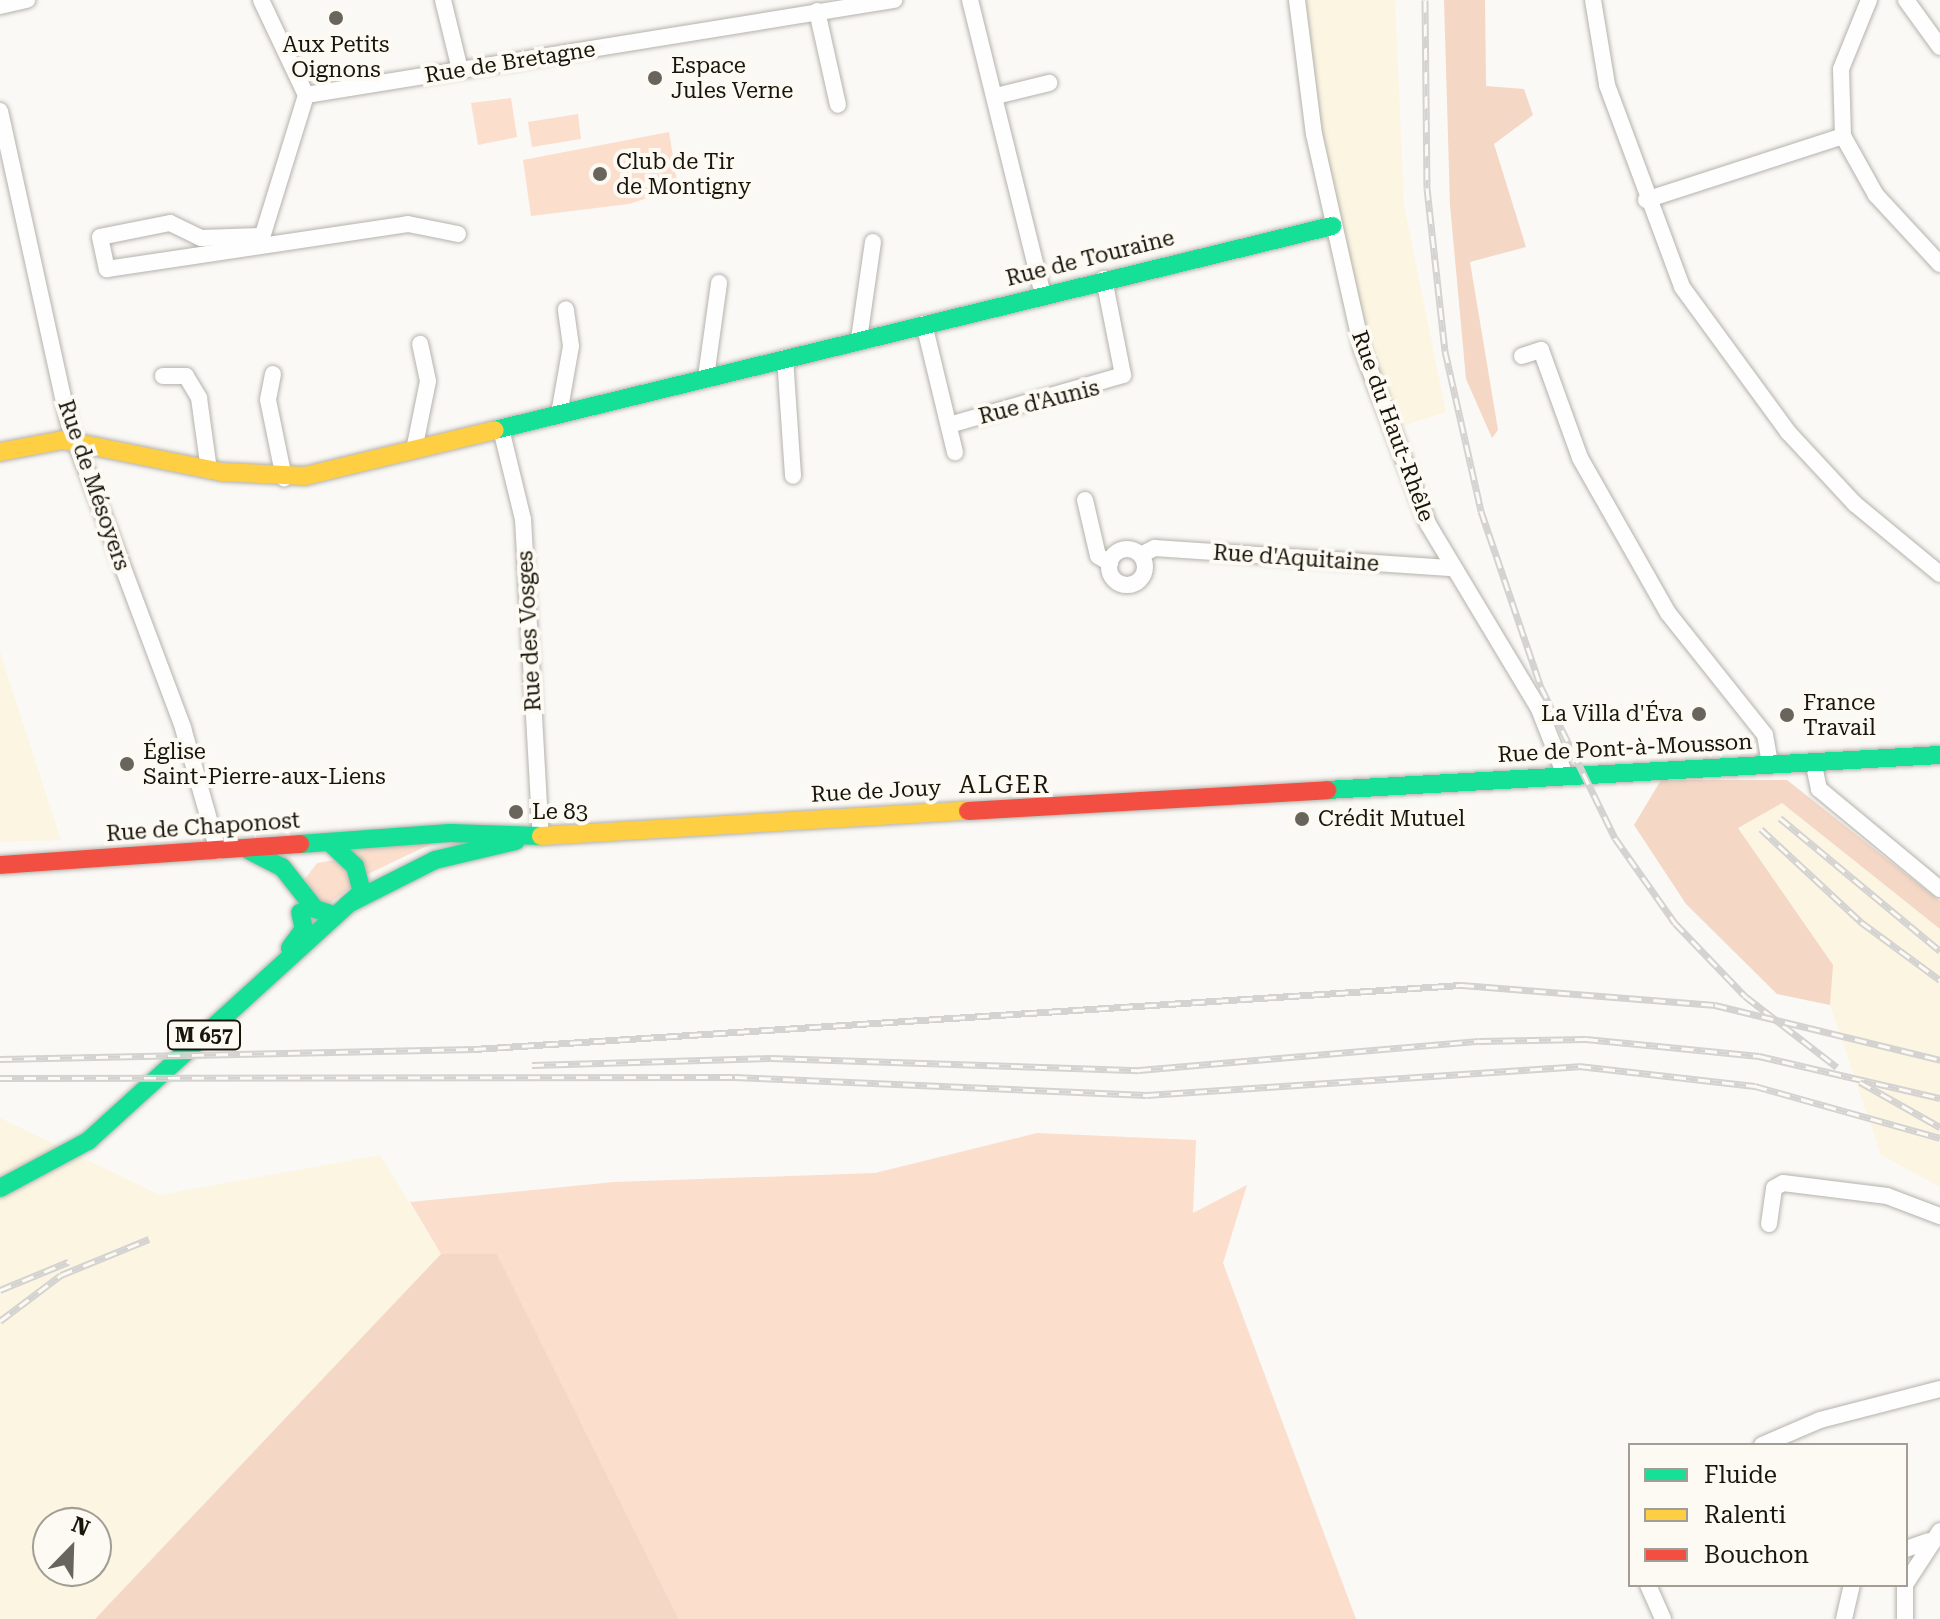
<!DOCTYPE html>
<html>
<head>
<meta charset="utf-8">
<style>
	body { margin:0 }
	#map { position:relative; width:1940px; height:1619px; overflow:hidden; background:#fbf9f6; font-family:"Roboto Serif",serif }
	div>[style] { position:absolute }
	.built>* { inset:0; background:#fcf5e2 }
	.green>* { inset:0; background:#fbdecc }
	.forest>* { inset:0; background:#f4d7c5 }
	.roads { filter:drop-shadow(0 0 2px #b5b2ab) drop-shadow(0 0 2px #b5b2ab) }
	.street>* { height:16px; margin:-8px; padding:0 8px; transform-origin:8px; border-radius:8px; background:#fefefe }
	.street>.ring { margin:-8px; padding:0; box-sizing:content-box; background:none; border:16px solid #fefefe; border-radius:50% }
	.fast>* { height:18px; margin:-9px; padding:0 9px; transform-origin:9px; border-radius:9px; background:#16e098 }
	.slow>* { height:18px; margin:-9px; padding:0 9px; transform-origin:9px; border-radius:9px; background:#ffcf43 }
	.jam>* { height:18px; margin:-9px; padding:0 9px; transform-origin:9px; border-radius:9px; background:#f24e42 }
	.rail>* { height:7px; margin-top:-3.5px; transform-origin:0; background:repeating-linear-gradient(90deg,#fdfaf4 0 12px,#d4d3d1 0 24px); box-sizing:border-box; border-block:2px solid #d4d3d1 }
	.dots>* { width:22px; height:22px; translate:-50% -50%; box-sizing:border-box; border:4px solid #fdfaf4; border-radius:50% }
	span { translate:-50% -50%; white-space:nowrap; text-align:center; line-height:1.15; -webkit-text-stroke:8px #fdfaf4; paint-order:stroke }
	.shield-label span { padding:2px 6px; background:#fdfaf4; border:2px solid; border-radius:6px; -webkit-text-stroke-width:0 }
	.shield-label { font-size:20px; color:#1a150a; font-weight:700 }
	.poi-label { font-size:22px; color:#1a150a }
	.left { translate:0 -50%; text-align:left }
	.right { translate:-100% -50%; text-align:right }
	.street-label { font-size:22px; color:#1a150a }
	.neighbourhood-label { font-size:24px; color:#1a150a; letter-spacing:2px }
	.legend { position:absolute; left:1628px; top:1443px; width:280px; height:144px; box-sizing:border-box; background:#fdfaf4; border:2px solid #a29e96; margin:0; padding:10px 14px; list-style:none; font-size:24px; color:#1a150a }
	.legend li { display:flex; align-items:center; gap:16px; height:40px }
	.legend b { width:40px; border:2px solid #a29e96 }
	.north { position:absolute; left:32px; top:1507px; width:80px; height:80px; box-sizing:border-box; background:#fdfaf4; border:2px solid #a29e96; border-radius:50%; rotate:23deg; font-size:22px; font-weight:700; line-height:32px; text-align:center; color:#1a150a }
	.north::after { content:''; display:block; margin:auto; width:28px; height:36px; background:#69655d; clip-path:polygon(50% 0,100% 100%,50% 72%,0 100%) }
</style>
</head>
<body>
<div id="map">
	<div class="built">
		<i style="clip-path:polygon(1297px 0,1395px 0,1404px 205px,1446px 412px,1390px 430px,1362px 349px)"></i>
		<i style="clip-path:polygon(0 651px,8px 677px,61px 840px,0 842px)"></i>
		<i style="clip-path:polygon(1782px 803px,1940px 929px,1940px 1187px,1881px 1155px,1830px 1005px,1832px 965px,1738px 827px)"></i>
		<i style="clip-path:polygon(evenodd,0 1118px,160px 1195px,380px 1155px,441px 1254px,95px 1619px,0 1619px,0 1118px,48px 1523px,96px 1523px,96px 1571px,48px 1571px,48px 1523px)"></i>
	</div>
	<div class="green">
		<i style="clip-path:polygon(511px 98px,517px 137px,478px 145px,471px 103px)"></i>
		<i style="clip-path:polygon(578px 114px,581px 139px,532px 147px,528px 122px)"></i>
		<i style="clip-path:polygon(669px 132px,678px 188px,629px 204px,531px 216px,523px 160px)"></i>
		<i style="clip-path:polygon(439px 840px,366px 875px,343px 846px)"></i>
		<i style="clip-path:polygon(335px 860px,347px 866px,351px 887px,323px 908px,305px 879px,317px 863px)"></i>
		<i style="clip-path:polygon(1037px 1133px,1196px 1140px,1193px 1213px,1247px 1185px,1223px 1263px,1356px 1619px,679px 1619px,497px 1254px,441px 1254px,410px 1202px,614px 1182px,875px 1173px)"></i>
	</div>
	<div class="forest">
		<i style="clip-path:polygon(1444px 0,1485px 0,1486px 86px,1524px 89px,1533px 115px,1494px 144px,1526px 247px,1470px 262px,1498px 430px,1492px 438px,1466px 379px,1450px 205px)"></i>
		<i style="clip-path:polygon(1661px 780px,1787px 780px,1940px 901px,1940px 929px,1782px 803px,1738px 828px,1833px 965px,1830px 1005px,1777px 994px,1686px 904px,1634px 825px)"></i>
		<i style="clip-path:polygon(441px 1254px,497px 1254px,679px 1619px,95px 1619px)"></i>
	</div>
	<div class="roads">
		<div class="street">
			<i style="left:261px;top:0;width:105px;rotate:64.7deg"></i>
			<i style="left:306px;top:95px;width:596px;rotate:-9.18deg"></i>
			<i style="left:443px;top:0;width:72px;rotate:76.3deg"></i>
			<i style="left:970px;top:0;width:303px;rotate:76.1deg"></i>
			<i style="left:1297px;top:0;width:135px;rotate:82.8deg"></i>
			<i style="left:1314px;top:134px;width:220px;rotate:77.4deg"></i>
			<i style="left:1362px;top:349px;width:187px;rotate:69.3deg"></i>
			<i style="left:1428px;top:524px;width:216px;rotate:59deg"></i>
			<i style="left:1539px;top:709px;width:71px;rotate:68.5deg"></i>
			<i style="left:1593px;top:0;width:86px;rotate:80.6deg"></i>
			<i style="left:1607px;top:85px;width:215px;rotate:69.6deg"></i>
			<i style="left:1682px;top:287px;width:180px;rotate:53.8deg"></i>
			<i style="left:1788px;top:432px;width:98px;rotate:47.1deg"></i>
			<i style="left:1855px;top:504px;width:110px;rotate:39.5deg"></i>
			<i style="left:1869px;top:0;width:74px;rotate:112.1deg"></i>
			<i style="left:1841px;top:69px;width:67px;rotate:88.3deg"></i>
			<i style="left:1843px;top:136px;width:68px;rotate:60.8deg"></i>
			<i style="left:1876px;top:195px;width:94px;rotate:47.2deg"></i>
			<i style="left:1906px;top:0;width:58px;rotate:54.1deg"></i>
			<i style="left:0;top:6px;width:28px;rotate:-13deg"></i>
			<i style="left:817px;top:11px;width:96px;rotate:77.4deg"></i>
			<i style="left:996px;top:96px;width:55px;rotate:-13.8deg"></i>
			<i style="left:0;top:111px;width:321px;rotate:77.6deg"></i>
			<i style="left:69px;top:424px;width:325px;rotate:69.4deg"></i>
			<i style="left:183px;top:728px;width:128px;rotate:74.1deg"></i>
			<i style="left:1646px;top:200px;width:207px;rotate:-18deg"></i>
			<i style="left:260px;top:236px;width:59px;rotate:178.1deg"></i>
			<i style="left:201px;top:238px;width:34px;rotate:-154deg"></i>
			<i style="left:170px;top:223px;width:71px;rotate:168.7deg"></i>
			<i style="left:100px;top:237px;width:33px;rotate:78deg"></i>
			<i style="left:107px;top:269px;width:304px;rotate:-8.5deg"></i>
			<i style="left:408px;top:224px;width:51px;rotate:11.3deg"></i>
			<i style="left:260px;top:244px;width:156px;rotate:-72.8deg"></i>
			<i style="left:924px;top:324px;width:132px;rotate:76.4deg"></i>
			<i style="left:859px;top:339px;width:98px;rotate:-81.8deg"></i>
			<i style="left:1522px;top:356px;width:20px;rotate:-18deg"></i>
			<i style="left:1541px;top:350px;width:115px;rotate:70.1deg"></i>
			<i style="left:1580px;top:458px;width:178px;rotate:60.4deg"></i>
			<i style="left:1668px;top:613px;width:156px;rotate:51.5deg"></i>
			<i style="left:1765px;top:735px;width:29px;rotate:80deg"></i>
			<i style="left:785px;top:358px;width:118px;rotate:86.1deg"></i>
			<i style="left:273px;top:374px;width:26px;rotate:101deg"></i>
			<i style="left:268px;top:400px;width:80px;rotate:78.4deg"></i>
			<i style="left:163px;top:376px;width:23px"></i>
			<i style="left:186px;top:376px;width:26px;rotate:59deg"></i>
			<i style="left:199px;top:398px;width:73px;rotate:82.1deg"></i>
			<i style="left:706px;top:377px;width:95px;rotate:-82.1deg"></i>
			<i style="left:559px;top:414px;width:69px;rotate:-80deg"></i>
			<i style="left:571px;top:346px;width:37px;rotate:-98deg"></i>
			<i style="left:949px;top:425px;width:181px;rotate:-16deg"></i>
			<i style="left:1123px;top:375px;width:98px;rotate:-101.2deg"></i>
			<i style="left:501px;top:429px;width:93px;rotate:76.3deg"></i>
			<i style="left:523px;top:519px;width:318px;rotate:86.8deg"></i>
			<i style="left:414px;top:450px;width:70px;rotate:-78.5deg"></i>
			<i style="left:428px;top:381px;width:38px;rotate:-102deg"></i>
			<i style="left:1085px;top:500px;width:57px;rotate:76.9deg"></i>
			<i style="left:1098px;top:556px;width:14px;rotate:30deg"></i>
			<i class="ring" style="left:1109px;top:549px;width:20px;height:20px"></i>
			<i style="left:1141px;top:555px;width:16px;rotate:-27deg"></i>
			<i style="left:1155px;top:548px;width:298px;rotate:3.9deg"></i>
			<i style="left:1813px;top:761px;width:29px;rotate:78deg"></i>
			<i style="left:1819px;top:789px;width:157px;rotate:39.6deg"></i>
			<i style="left:1769px;top:1224px;width:36px;rotate:-82deg"></i>
			<i style="left:1774px;top:1188px;width:10px;rotate:-29deg"></i>
			<i style="left:1783px;top:1183px;width:105px;rotate:7.1deg"></i>
			<i style="left:1887px;top:1196px;width:57px;rotate:20.7deg"></i>
			<i style="left:1762px;top:1445px;width:63px;rotate:-23.3deg"></i>
			<i style="left:1820px;top:1420px;width:124px;rotate:-14.5deg"></i>
			<i style="left:1906px;top:1549px;width:24px;rotate:-19deg"></i>
			<i style="left:1906px;top:1583px;width:62px;rotate:-56.8deg"></i>
			<i style="left:1648px;top:1585px;width:37px;rotate:66deg"></i>
			<i style="left:1844px;top:1619px;width:35px;rotate:-77deg"></i>
			<i style="left:1905px;top:1619px;width:34px;rotate:-90deg"></i>
		</div>
		<div class="fast">
			<i style="left:495px;top:430px;width:862px;rotate:-13.7deg"></i>
			<i style="left:1327px;top:790px;width:614px;rotate:-3.27deg"></i>
			<i style="left:329px;top:842px;width:35px;rotate:43deg"></i>
			<i style="left:355px;top:866px;width:27px;rotate:75deg"></i>
			<i style="left:300px;top:844px;width:150px;rotate:-4.2deg"></i>
			<i style="left:450px;top:833px;width:91px;rotate:1.9deg"></i>
			<i style="left:248px;top:850px;width:38px;rotate:27deg"></i>
			<i style="left:282px;top:867px;width:53px;rotate:51.8deg"></i>
			<i style="left:315px;top:909px;width:20px;rotate:18deg"></i>
			<i style="left:348px;top:904px;width:97px;rotate:-26.8deg"></i>
			<i style="left:435px;top:860px;width:83px;rotate:-13.2deg"></i>
			<i style="left:290px;top:948px;width:24px;rotate:-54deg"></i>
			<i style="left:304px;top:929px;width:17px;rotate:-103deg"></i>
			<i style="left:0;top:1188px;width:100px;rotate:-28.1deg"></i>
			<i style="left:88px;top:1141px;width:370px;rotate:-42.3deg"></i>
		</div>
		<div class="slow">
			<i style="left:0;top:452px;width:64px;rotate:-10.8deg"></i>
			<i style="left:63px;top:440px;width:162px;rotate:11.4deg"></i>
			<i style="left:222px;top:472px;width:83px;rotate:2.8deg"></i>
			<i style="left:305px;top:476px;width:195px;rotate:-13.6deg"></i>
			<i style="left:541px;top:836px;width:428px;rotate:-3.4deg"></i>
		</div>
		<div class="jam">
			<i style="left:968px;top:811px;width:360px;rotate:-3.3deg"></i>
			<i style="left:0;top:865px;width:301px;rotate:-4deg"></i>
		</div>
	</div>
	<div class="rail">
		<i style="left:1425px;top:0;width:188px;rotate:89.4deg"></i>
		<i style="left:1427px;top:188px;width:164px;rotate:83.7deg"></i>
		<i style="left:1445px;top:351px;width:164px;rotate:77.3deg"></i>
		<i style="left:1481px;top:511px;width:186px;rotate:71.2deg"></i>
		<i style="left:1541px;top:687px;width:168px;rotate:63.9deg"></i>
		<i style="left:1615px;top:838px;width:104px;rotate:54.8deg"></i>
		<i style="left:1675px;top:923px;width:101px;rotate:46.2deg"></i>
		<i style="left:1745px;top:996px;width:116px;rotate:37.7deg"></i>
		<i style="left:1780px;top:818px;width:208px;rotate:39.7deg"></i>
		<i style="left:1761px;top:829px;width:137px;rotate:42.9deg"></i>
		<i style="left:1861px;top:922px;width:98px;rotate:36.3deg"></i>
		<i style="left:0;top:1059px;width:474px;rotate:-1.2deg"></i>
		<i style="left:474px;top:1049px;width:990px;rotate:-3.71deg"></i>
		<i style="left:1462px;top:985px;width:254px;rotate:4.5deg"></i>
		<i style="left:1715px;top:1005px;width:232px;rotate:13.7deg"></i>
		<i style="left:532px;top:1065px;width:239px;rotate:-1.7deg"></i>
		<i style="left:771px;top:1058px;width:368px;rotate:1.9deg"></i>
		<i style="left:1139px;top:1070px;width:341px;rotate:-4.9deg"></i>
		<i style="left:1479px;top:1041px;width:107px;rotate:-1.1deg"></i>
		<i style="left:1586px;top:1039px;width:174px;rotate:5.6deg"></i>
		<i style="left:1759px;top:1056px;width:186px;rotate:13.1deg"></i>
		<i style="left:0;top:1078px;width:735px;rotate:-0.08deg"></i>
		<i style="left:735px;top:1077px;width:412px;rotate:2.5deg"></i>
		<i style="left:1147px;top:1095px;width:433px;rotate:-3.8deg"></i>
		<i style="left:1579px;top:1066px;width:177px;rotate:6.5deg"></i>
		<i style="left:1755px;top:1086px;width:192px;rotate:15.7deg"></i>
		<i style="left:1860px;top:1082px;width:92px;rotate:29.4deg"></i>
		<i style="left:0;top:1290px;width:74px;rotate:-22.4deg"></i>
		<i style="left:0;top:1321px;width:76px;rotate:-37deg"></i>
		<i style="left:61px;top:1275px;width:95px;rotate:-22.2deg"></i>
	</div>
	<div class="dots">
		<i style="left:336px;top:18px;background:#69655d"></i>
		<i style="left:655px;top:78px;background:#69655d"></i>
		<i style="left:600px;top:174px;background:#69655d"></i>
		<i style="left:1699px;top:714px;background:#69655d"></i>
		<i style="left:1787px;top:715px;background:#69655d"></i>
		<i style="left:127px;top:764px;background:#69655d"></i>
		<i style="left:516px;top:812px;background:#69655d"></i>
		<i style="left:1302px;top:819px;background:#69655d"></i>
	</div>
	<div class="shield-label">
		<span style="left:204px;top:1035px">M 657</span>
	</div>
	<div class="poi-label">
		<span style="left:336px;top:57px">Aux Petits<br>Oignons</span>
		<span class="left" style="left:671px;top:78px">Espace<br>Jules Verne</span>
		<span class="left" style="left:616px;top:174px">Club de Tir<br>de Montigny</span>
		<span class="left" style="left:1803px;top:715px">France<br>Travail</span>
		<span class="right" style="left:1683px;top:714px">La Villa d'Éva</span>
		<span class="left" style="left:143px;top:764px">Église<br>Saint-Pierre-aux-Liens</span>
		<span class="left" style="left:532px;top:812px">Le 83</span>
		<span class="left" style="left:1318px;top:819px">Crédit Mutuel</span>
	</div>
	<div class="street-label">
		<span style="left:510px;top:62px;rotate:-9deg">Rue de Bretagne</span>
		<span style="left:1090px;top:258px;rotate:-14deg">Rue de Touraine</span>
		<span style="left:1039px;top:402px;rotate:-14deg">Rue d'Aunis</span>
		<span style="left:1393px;top:426px;rotate:70deg">Rue du Haut-Rhêle</span>
		<span style="left:94px;top:485px;rotate:71deg">Rue de Mésoyers</span>
		<span style="left:1296px;top:558px;rotate:4deg">Rue d'Aquitaine</span>
		<span style="left:529px;top:631px;rotate:-93deg">Rue des Vosges</span>
		<span style="left:1625px;top:748px;rotate:-3deg">Rue de Pont-à-Mousson</span>
		<span style="left:876px;top:791px;rotate:-3deg">Rue de Jouy</span>
		<span style="left:203px;top:827px;rotate:-4deg">Rue de Chaponost</span>
	</div>
	<div class="neighbourhood-label">
		<span style="left:1005px;top:786px">ALGER</span>
	</div>
	<ul class="legend">
	<li><b style="height:10px;background:#16e098"></b>Fluide</li>
	<li><b style="height:10px;background:#ffcf43"></b>Ralenti</li>
	<li><b style="height:10px;background:#f24e42"></b>Bouchon</li>
	</ul>
	<div class="north">N</div>
</div>
</body>
</html>
